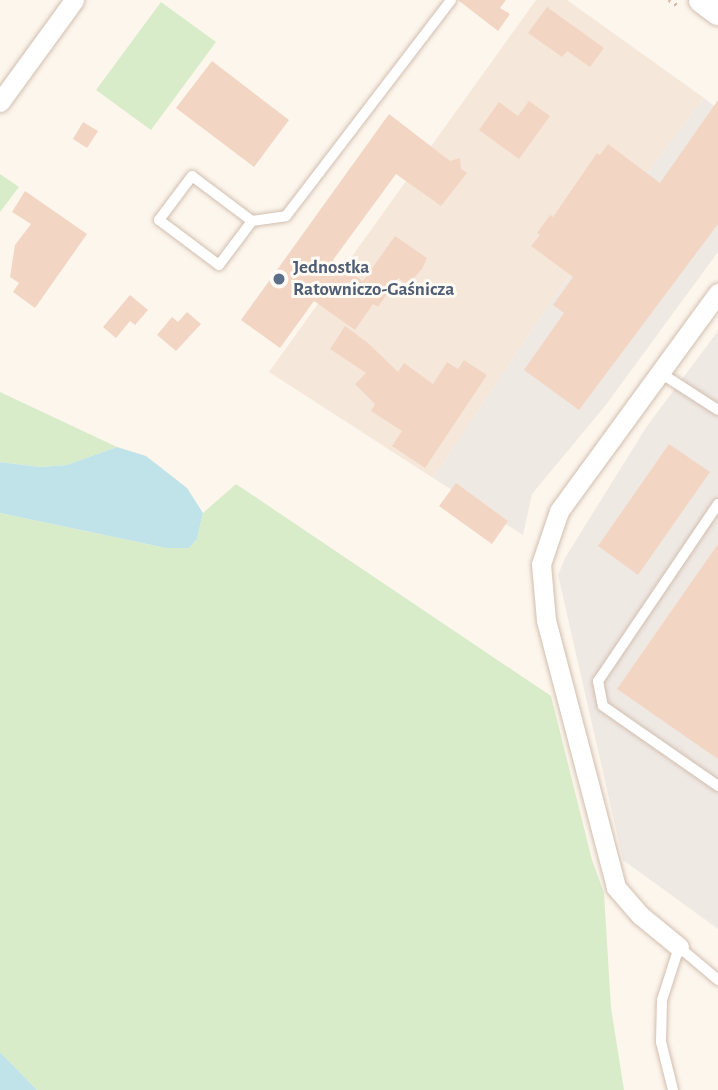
<!DOCTYPE html>
<html>
<head>
<meta charset="utf-8">
<style>
	body { margin:0 }
	#map { position:relative; width:718px; height:1090px; overflow:hidden; background:#fdf6ec; font-family:"Alegreya Sans",sans-serif }
	div>[style] { position:absolute }
	.residential>* { inset:0; background:#f5e8da }
	.industrial>* { inset:0; background:#efe9e4 }
	.green>* { inset:0; background:#d8ecc9 }
	.water>* { inset:0; background:#bfe3e8 }
	.building>* { inset:0; background:#f3d5c3 }
	.path>* { height:3.5px; margin-top:-1.75px; transform-origin:0; background:repeating-linear-gradient(90deg,#d9b8a5 0 2px,transparent 0 7px) }
	.roads { filter:drop-shadow(0 0 2px #d1beb0) drop-shadow(0 0 2px #d1beb0) }
	.lane>* { height:10px; margin:-5px; padding:0 5px; transform-origin:5px; border-radius:5px; background:#fff }
	.street>* { height:19px; margin:-9.5px; padding:0 9.5px; transform-origin:9.5px; border-radius:9.5px; background:#fff }
	.secondary>* { height:26px; margin:-13px; padding:0 13px; transform-origin:13px; border-radius:13px; background:#fff }
	.dots>* { width:19px; height:19px; translate:-50% -50%; box-sizing:border-box; border:4px solid #fffaf3; border-radius:50% }
	span { translate:-50% -50%; white-space:nowrap; text-align:center; line-height:1.15; -webkit-text-stroke:6px #fffaf3; paint-order:stroke }
	.service-label { font-size:19px; color:#4e5e75; font-weight:700 }
	.left { translate:0 -50%; text-align:left }
</style>
</head>
<body>
<div id="map">
	<div class="residential">
		<i style="clip-path:polygon(536px 0,567px 0,704px 98px,562px 286px,433px 478px,269px 372px)"></i>
	</div>
	<div class="industrial">
		<i style="clip-path:polygon(704px 98px,718px 109px,718px 252px,605px 406px,532px 494px,523px 535px,433px 478px,562px 286px)"></i>
		<i style="clip-path:polygon(718px 331px,718px 929px,623px 860px,558px 575px,565px 558px,647px 426px)"></i>
	</div>
	<div class="green">
		<i style="clip-path:polygon(161px 2px,216px 42px,151px 130px,96px 90px)"></i>
		<i style="clip-path:polygon(0 174px,19px 187px,0 212px)"></i>
		<i style="clip-path:polygon(0 392px,117px 447px,67px 465px,40px 467px,0 462px)"></i>
		<i style="clip-path:polygon(236px 484px,551px 696px,592px 860px,604px 893px,611px 1008px,624px 1090px,37px 1090px,0 1052px,0 513px,166px 548px,189px 548px,197px 539px,203px 513px)"></i>
	</div>
	<div class="water">
		<i style="clip-path:polygon(117px 447px,146px 456px,187px 488px,203px 513px,197px 539px,189px 548px,166px 548px,0 513px,0 462px,40px 467px,67px 465px)"></i>
		<i style="clip-path:polygon(0 1052px,37px 1090px,0 1090px)"></i>
	</div>
	<div class="building">
		<i style="clip-path:polygon(458px 0,506px 0,500px 8px,510px 14px,498px 31px)"></i>
		<i style="clip-path:polygon(547px 7px,604px 48px,590px 67px,567px 51px,562px 57px,528px 33px)"></i>
		<i style="clip-path:polygon(212px 61px,289px 120px,254px 167px,176px 108px)"></i>
		<i style="clip-path:polygon(718px 100px,718px 224px,579px 410px,524px 370px,564px 313px,553px 305px,573px 277px,531px 246px,540px 235px,537px 233px,550px 215px,553px 217px,597px 153px,600px 155px,608px 144px,660px 183px)"></i>
		<i style="clip-path:polygon(529px 101px,550px 116px,519px 159px,479px 130px,499px 102px,518px 116px)"></i>
		<i style="clip-path:polygon(389px 114px,450px 161px,460px 158px,461px 169px,467px 173px,441px 206px,396px 174px,333px 260px,363px 281px,395px 236px,427px 258px,422px 269px,408px 285px,398px 278px,378px 307px,373px 304px,355px 330px,314px 301px,280px 348px,241px 320px)"></i>
		<i style="clip-path:polygon(83px 122px,98px 131px,87px 148px,73px 139px)"></i>
		<i style="clip-path:polygon(25px 191px,87px 234px,35px 308px,13px 292px,19px 283px,10px 277px,15px 245px,31px 224px,12px 212px)"></i>
		<i style="clip-path:polygon(130px 295px,148px 310px,135px 325px,130px 321px,116px 338px,103px 327px)"></i>
		<i style="clip-path:polygon(187px 312px,201px 324px,176px 351px,157px 335px,172px 317px,178px 322px)"></i>
		<i style="clip-path:polygon(345px 326px,368px 343px,398px 372px,404px 363px,433px 384px,447px 362px,458px 369px,464px 360px,487px 375px,425px 468px,392px 446px,402px 431px,371px 411px,375px 404px,355px 384px,366px 373px,330px 349px)"></i>
		<i style="clip-path:polygon(669px 444px,710px 472px,638px 575px,598px 546px)"></i>
		<i style="clip-path:polygon(456px 483px,508px 521px,492px 544px,439px 506px)"></i>
		<i style="clip-path:polygon(718px 544px,718px 759px,617px 689px)"></i>
	</div>
	<div class="path">
		<i style="left:669px;top:0;width:12px;rotate:35deg"></i>
	</div>
	<div class="roads">
		<div class="lane">
			<i style="left:252px;top:221px;width:75px;rotate:-143.1deg"></i>
			<i style="left:192px;top:176px;width:55px;rotate:126.9deg"></i>
			<i style="left:159px;top:220px;width:75px;rotate:36.9deg"></i>
			<i style="left:219px;top:265px;width:55px;rotate:-53.1deg"></i>
			<i style="left:252px;top:221px;width:34px;rotate:-8deg"></i>
			<i style="left:286px;top:216px;width:272px;rotate:-52.6deg"></i>
			<i style="left:659px;top:372px;width:70px;rotate:32.8deg"></i>
			<i style="left:718px;top:504px;width:214px;rotate:124.1deg"></i>
			<i style="left:598px;top:681px;width:25px;rotate:79deg"></i>
			<i style="left:603px;top:706px;width:140px;rotate:34.8deg"></i>
			<i style="left:673px;top:1090px;width:49px;rotate:-104deg"></i>
			<i style="left:661px;top:1042px;width:42px;rotate:-88.6deg"></i>
			<i style="left:662px;top:1000px;width:56px;rotate:-72.2deg"></i>
			<i style="left:679px;top:947px;width:51px;rotate:40.2deg"></i>
		</div>
		<div class="street">
			<i style="left:0;top:102px;width:126px;rotate:-54deg"></i>
			<i style="left:679px;top:947px;width:50px;rotate:-140.6deg"></i>
			<i style="left:640px;top:915px;width:37px;rotate:-131deg"></i>
			<i style="left:616px;top:887px;width:276px;rotate:-104.7deg"></i>
			<i style="left:546px;top:620px;width:56px;rotate:-95.1deg"></i>
			<i style="left:541px;top:564px;width:56px;rotate:-71.2deg"></i>
			<i style="left:559px;top:511px;width:270px;rotate:-53.9deg"></i>
		</div>
		<div class="secondary">
			<i style="left:702px;top:0;width:20px;rotate:37deg"></i>
		</div>
	</div>
	<div class="dots">
		<i style="left:279px;top:279px;background:#5c6f8a"></i>
	</div>
	<div class="service-label">
		<span class="left" style="left:293px;top:279px">Jednostka<br>Ratowniczo-Gaśnicza</span>
	</div>
</div>
</body>
</html>
